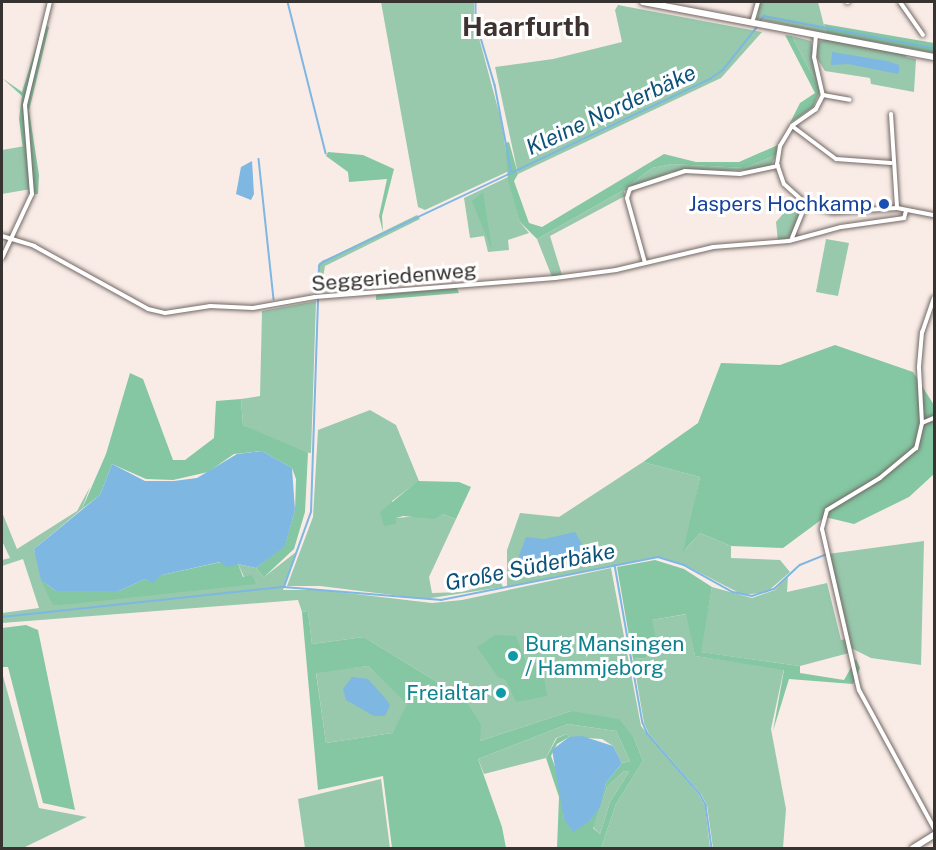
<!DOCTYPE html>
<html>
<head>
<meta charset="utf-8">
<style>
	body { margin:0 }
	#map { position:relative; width:936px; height:850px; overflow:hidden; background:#f9ece7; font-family:"Public Sans",sans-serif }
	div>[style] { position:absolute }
	.green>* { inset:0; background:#98c9ad }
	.forest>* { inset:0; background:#84c7a2 }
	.water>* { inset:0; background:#7db7e2 }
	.stream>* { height:1.5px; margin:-0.75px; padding:0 0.75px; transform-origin:0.75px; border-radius:0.75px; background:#7db7e2 }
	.roads { filter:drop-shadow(0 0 2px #716662) drop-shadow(0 0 2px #716662) }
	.minor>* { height:4px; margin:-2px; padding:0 2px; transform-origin:2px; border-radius:2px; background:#fff }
	.secondary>* { height:6px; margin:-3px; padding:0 3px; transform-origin:3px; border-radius:3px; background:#fff }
	.dots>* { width:16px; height:16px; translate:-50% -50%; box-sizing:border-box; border:3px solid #fff; border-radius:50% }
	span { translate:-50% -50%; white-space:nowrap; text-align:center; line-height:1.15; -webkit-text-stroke:6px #fff; paint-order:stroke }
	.transit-label { font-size:21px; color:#164399 }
	.right { translate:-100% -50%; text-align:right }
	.street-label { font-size:21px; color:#373331 }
	.culture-label { font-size:21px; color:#0d838f }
	.left { translate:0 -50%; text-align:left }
	.water-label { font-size:22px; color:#0b517a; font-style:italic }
	.district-label { font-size:27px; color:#3d3330; font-weight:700 }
	.frame { position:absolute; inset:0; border:3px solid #373331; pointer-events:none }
</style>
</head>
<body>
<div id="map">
	<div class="green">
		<i style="clip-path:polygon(381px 2px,474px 2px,474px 19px,501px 120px,509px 171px,425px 210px,418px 207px)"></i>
		<i style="clip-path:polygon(760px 2px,818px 2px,826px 33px,757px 19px)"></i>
		<i style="clip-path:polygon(618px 5px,762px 32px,721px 78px,518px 174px,495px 67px,553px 59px,622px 42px,615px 10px)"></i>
		<i style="clip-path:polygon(792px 36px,811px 41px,820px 91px)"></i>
		<i style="clip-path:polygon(827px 38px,907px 53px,906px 57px,916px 59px,914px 92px,871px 84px,870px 78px,825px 71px,817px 58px,817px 48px,819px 42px)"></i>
		<i style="clip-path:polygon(25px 146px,31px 189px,2px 194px,2px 150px)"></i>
		<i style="clip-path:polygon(776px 155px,771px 165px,759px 170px,672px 172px,624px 191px,625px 196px,550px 236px,562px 275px,552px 277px,537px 239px,622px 191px,652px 168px,672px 164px,744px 168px)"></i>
		<i style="clip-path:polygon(508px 177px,519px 221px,529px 233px,508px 240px,509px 250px,488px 252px,484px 236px,470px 238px,464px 198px)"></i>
		<i style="clip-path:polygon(795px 200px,804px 208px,793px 236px,778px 242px,776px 222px)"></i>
		<i style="clip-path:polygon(417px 215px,420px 219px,325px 266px,320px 295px,315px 295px,319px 263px)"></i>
		<i style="clip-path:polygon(826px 239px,849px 243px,838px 296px,816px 292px)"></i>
		<i style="clip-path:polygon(316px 301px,311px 453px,299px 452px,243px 425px,241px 399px,260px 396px,262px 311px)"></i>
		<i style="clip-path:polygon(370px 410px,396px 425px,419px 481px,392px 501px,396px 518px,442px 514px,456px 519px,429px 577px,432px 593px,462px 592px,500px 581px,503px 587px,425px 599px,320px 586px,287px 586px,313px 517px,318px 430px)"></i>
		<i style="clip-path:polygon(643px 462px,700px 477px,685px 550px,700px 533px,731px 546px,731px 558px,780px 560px,790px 572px,767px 592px,743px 595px,685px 565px,658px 557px,507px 587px,507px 550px,520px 513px,559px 517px)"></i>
		<i style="clip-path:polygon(90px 487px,82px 509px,34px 549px,53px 606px,244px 577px,238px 564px,256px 568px,264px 577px,296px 552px,283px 590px,321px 590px,432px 603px,462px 600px,611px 568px,641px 726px,699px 795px,705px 806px,710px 848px,601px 848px,616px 804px,643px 761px,634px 738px,571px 711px,480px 741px,465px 699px,364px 637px,312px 644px,308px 611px,302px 612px,298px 600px,2px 623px,2px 613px,39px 608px,23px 559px,2px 566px,2px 560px,10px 558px,2px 541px,2px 512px,17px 549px,77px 511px)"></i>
		<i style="clip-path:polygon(924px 541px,921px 665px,871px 658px,851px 648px,828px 554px)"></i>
		<i style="clip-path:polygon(788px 575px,787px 592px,827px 583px,841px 640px,846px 639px,849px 653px,800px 666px,700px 652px,712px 587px,752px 598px,775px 590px)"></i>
		<i style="clip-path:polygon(687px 614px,695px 656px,784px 669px,771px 729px,786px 809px,783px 848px,713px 848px,707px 805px,701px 794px,649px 734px,644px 723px,633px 659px,645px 658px,652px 620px)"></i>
		<i style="clip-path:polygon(368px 666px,408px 704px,392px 733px,326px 743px,316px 672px)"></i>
		<i style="clip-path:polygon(2px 672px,39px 808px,87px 817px,23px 848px,2px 848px)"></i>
		<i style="clip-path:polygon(568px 724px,616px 731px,630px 761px,622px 763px,613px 746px,602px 739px,569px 737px,567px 734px,556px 738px,546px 758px,484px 774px,478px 759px)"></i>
		<i style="clip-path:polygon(624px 771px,629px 772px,610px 802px,600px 834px,593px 827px,607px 787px)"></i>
		<i style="clip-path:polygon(381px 779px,390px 848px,305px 848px,298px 799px)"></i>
	</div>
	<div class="forest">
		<i style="clip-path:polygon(824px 24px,934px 43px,934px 53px,826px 33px)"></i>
		<i style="clip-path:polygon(43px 25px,49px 27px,29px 111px,39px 175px,38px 194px,29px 195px,19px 119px,22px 96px,2px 78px,22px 92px)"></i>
		<i style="clip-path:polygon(785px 35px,792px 36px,820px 91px,813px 107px,790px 123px,800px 103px,815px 93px)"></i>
		<i style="clip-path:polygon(509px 142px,518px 174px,514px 181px,529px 223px,542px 227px,664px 154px,696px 162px,739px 162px,778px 145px,776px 155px,744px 168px,672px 164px,652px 168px,622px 191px,537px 239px,519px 221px,508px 180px,505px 143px)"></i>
		<i style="clip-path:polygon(328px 152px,363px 155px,394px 169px,382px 216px,383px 232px,379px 216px,387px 179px,349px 182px,348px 172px,326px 156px)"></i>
		<i style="clip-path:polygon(483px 192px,492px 250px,472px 201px)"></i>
		<i style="clip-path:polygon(457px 288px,459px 293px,376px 300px,376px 295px)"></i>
		<i style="clip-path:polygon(835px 345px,913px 372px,934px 405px,934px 474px,909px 497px,854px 524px,825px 517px,783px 548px,731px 546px,700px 533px,683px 552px,700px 477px,643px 462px,698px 423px,721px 363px,780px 365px)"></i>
		<i style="clip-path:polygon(130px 373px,143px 379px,173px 460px,185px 460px,214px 438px,216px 401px,241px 399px,243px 425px,308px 453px,305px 512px,294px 549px,264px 577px,256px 568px,285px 545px,295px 510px,296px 479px,292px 468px,262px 451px,234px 454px,208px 472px,173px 480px,146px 479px,112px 464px,100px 495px,82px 509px,106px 454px)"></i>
		<i style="clip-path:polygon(418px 481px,459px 482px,471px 487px,456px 519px,442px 514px,435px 519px,403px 516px,396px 518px,396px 524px,384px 526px,380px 512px)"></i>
		<i style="clip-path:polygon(655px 560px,684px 569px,712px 587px,701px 652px,800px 666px,800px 673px,844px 680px,856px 659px,860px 668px,853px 684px,789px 679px,773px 731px,784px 670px,695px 656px,686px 614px,652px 620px,657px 644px,645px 658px,633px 659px,617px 567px)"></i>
		<i style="clip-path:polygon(221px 562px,238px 564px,243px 577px,252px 575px,256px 584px,53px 606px,41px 580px,56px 591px,119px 591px,145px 579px,153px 582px,162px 575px)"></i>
		<i style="clip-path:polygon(evenodd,308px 611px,312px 644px,364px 637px,465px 699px,481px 725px,480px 741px,571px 711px,619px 719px,634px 738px,643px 761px,616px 804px,601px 848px,557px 848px,559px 797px,546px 758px,557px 738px,567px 734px,569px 737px,557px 744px,551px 756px,560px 780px,564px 819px,590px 821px,599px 807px,606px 783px,622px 763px,630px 761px,616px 731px,568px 724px,478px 759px,502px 827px,506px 848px,392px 848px,383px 776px,318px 790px,302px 612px,308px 611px,368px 666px,407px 704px,392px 733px,326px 743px,316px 673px,368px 666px,308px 611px,624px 771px,629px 772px,610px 802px,600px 834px,593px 828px,607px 787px,624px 771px)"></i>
		<i style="clip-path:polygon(26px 625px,38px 630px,75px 810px,43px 803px,8px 667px,2px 667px,2px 628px)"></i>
		<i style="clip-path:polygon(495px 635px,516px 636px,526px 662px,543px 671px,547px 696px,516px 702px,506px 680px,498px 677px,477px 647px)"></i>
	</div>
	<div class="water">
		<i style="clip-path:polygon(832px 52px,887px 61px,899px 65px,899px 71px,898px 74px,848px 64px,831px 65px)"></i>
		<i style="clip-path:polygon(252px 161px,254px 194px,251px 200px,236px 194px,241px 167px)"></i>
		<i style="clip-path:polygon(262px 451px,292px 468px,295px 510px,285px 546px,256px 568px,238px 564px,228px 567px,220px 562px,162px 575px,153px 583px,145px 579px,119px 591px,56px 591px,41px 580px,34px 549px,100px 495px,112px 464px,145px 481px,174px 481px,197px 478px,237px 454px)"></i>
		<i style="clip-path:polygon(575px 532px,582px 544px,578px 554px,523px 567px,517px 561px,526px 537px,544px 539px)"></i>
		<i style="clip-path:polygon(352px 677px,368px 679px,385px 698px,390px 705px,385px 716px,374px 716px,346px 700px,343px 689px)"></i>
		<i style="clip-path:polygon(582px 736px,613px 746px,622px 763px,606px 783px,600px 807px,590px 821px,573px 832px,564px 819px,552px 750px,569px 737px)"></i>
	</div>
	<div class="stream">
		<i style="left:288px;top:2px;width:156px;rotate:75.9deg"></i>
		<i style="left:476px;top:2px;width:19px;rotate:90deg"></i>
		<i style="left:476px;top:21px;width:67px;rotate:73.5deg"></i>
		<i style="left:495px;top:85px;width:90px;rotate:79.1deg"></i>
		<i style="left:759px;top:23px;width:9px;rotate:-54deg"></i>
		<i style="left:764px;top:16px;width:173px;rotate:10.7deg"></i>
		<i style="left:259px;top:159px;width:141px;rotate:83.9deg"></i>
		<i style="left:318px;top:295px;width:29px;rotate:-88deg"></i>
		<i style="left:319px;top:266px;width:6px;rotate:-45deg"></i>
		<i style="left:323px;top:262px;width:428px;rotate:-25.3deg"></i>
		<i style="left:710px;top:79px;width:16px;rotate:-35deg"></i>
		<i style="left:723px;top:70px;width:55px;rotate:-51.7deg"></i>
		<i style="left:615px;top:565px;width:160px;rotate:80deg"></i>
		<i style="left:643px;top:723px;width:12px;rotate:66deg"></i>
		<i style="left:648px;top:734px;width:79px;rotate:49.1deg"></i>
		<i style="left:700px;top:794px;width:13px;rotate:61deg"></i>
		<i style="left:706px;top:805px;width:43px;rotate:82.1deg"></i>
		<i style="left:284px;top:587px;width:80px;rotate:-70.2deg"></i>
		<i style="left:311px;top:512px;width:213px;rotate:-88.1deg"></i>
		<i style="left:2px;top:617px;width:284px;rotate:-6.1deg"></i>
		<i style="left:284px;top:587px;width:158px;rotate:4.7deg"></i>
		<i style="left:441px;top:600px;width:221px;rotate:-11.2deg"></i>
		<i style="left:658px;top:557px;width:27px;rotate:17deg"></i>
		<i style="left:684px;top:565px;width:56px;rotate:28.9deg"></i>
		<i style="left:733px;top:592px;width:19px;rotate:12deg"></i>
		<i style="left:752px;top:596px;width:23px;rotate:-18deg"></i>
		<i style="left:774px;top:589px;width:35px;rotate:-43deg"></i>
		<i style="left:800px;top:565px;width:29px;rotate:-22deg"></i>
	</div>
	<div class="roads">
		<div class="minor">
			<i style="left:847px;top:2px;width:1px"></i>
			<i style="left:900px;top:2px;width:40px;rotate:55.1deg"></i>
			<i style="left:752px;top:23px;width:22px;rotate:-74deg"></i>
			<i style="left:816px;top:35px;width:22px;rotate:95deg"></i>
			<i style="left:814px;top:57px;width:39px;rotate:77deg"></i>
			<i style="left:823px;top:95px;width:16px;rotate:117deg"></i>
			<i style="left:816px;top:109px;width:29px;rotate:145deg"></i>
			<i style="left:792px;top:126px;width:23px;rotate:121deg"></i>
			<i style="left:780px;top:146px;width:18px;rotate:99deg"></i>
			<i style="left:777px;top:164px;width:21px;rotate:71deg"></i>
			<i style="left:784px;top:184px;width:30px;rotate:42deg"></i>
			<i style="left:806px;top:204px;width:28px;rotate:17deg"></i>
			<i style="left:833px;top:212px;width:64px;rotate:-3.6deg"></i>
			<i style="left:897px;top:208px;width:38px;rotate:11deg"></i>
			<i style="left:823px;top:95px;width:27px;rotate:10deg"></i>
			<i style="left:891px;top:114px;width:94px;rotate:86.3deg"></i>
			<i style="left:792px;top:126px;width:55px;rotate:36.9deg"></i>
			<i style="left:836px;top:159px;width:55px;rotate:4.2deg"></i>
			<i style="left:2px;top:236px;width:34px;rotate:17deg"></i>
			<i style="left:34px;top:246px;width:130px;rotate:28.9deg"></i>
			<i style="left:148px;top:309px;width:17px;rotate:13deg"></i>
			<i style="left:165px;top:313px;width:46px;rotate:-8.8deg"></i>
			<i style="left:210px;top:306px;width:43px;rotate:2.7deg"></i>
			<i style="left:253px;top:308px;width:63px;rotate:-10.1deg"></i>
			<i style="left:315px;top:297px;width:241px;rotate:-4.5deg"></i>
			<i style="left:555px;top:278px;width:62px;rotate:-7.5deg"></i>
			<i style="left:616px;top:270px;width:100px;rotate:-13.3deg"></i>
			<i style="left:713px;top:247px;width:76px;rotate:-4.5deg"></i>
			<i style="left:789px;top:241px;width:54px;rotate:-15.1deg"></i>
			<i style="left:841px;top:227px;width:64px;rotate:-8.1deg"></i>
			<i style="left:904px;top:218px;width:7px;rotate:-74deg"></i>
			<i style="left:792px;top:238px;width:37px;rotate:-68deg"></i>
			<i style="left:2px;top:258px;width:71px;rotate:-64.9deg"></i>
			<i style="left:32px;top:194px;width:89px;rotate:-94.5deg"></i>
			<i style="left:25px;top:105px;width:106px;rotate:-76.4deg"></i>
			<i style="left:645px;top:263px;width:67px;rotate:-105.5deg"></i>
			<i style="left:627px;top:198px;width:9px;rotate:-72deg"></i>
			<i style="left:630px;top:189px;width:58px;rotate:-18.1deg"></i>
			<i style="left:685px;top:171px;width:55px;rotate:3.1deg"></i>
			<i style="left:740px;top:174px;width:39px;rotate:-12deg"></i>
			<i style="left:934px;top:298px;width:36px;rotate:109deg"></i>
			<i style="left:922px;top:332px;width:36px;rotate:95deg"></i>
			<i style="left:919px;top:368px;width:55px;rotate:86.9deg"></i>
			<i style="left:922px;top:423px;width:26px;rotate:103deg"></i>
			<i style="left:916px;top:448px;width:47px;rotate:140.2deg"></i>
			<i style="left:880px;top:478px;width:62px;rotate:148.9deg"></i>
			<i style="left:827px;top:510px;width:20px;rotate:105deg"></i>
			<i style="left:822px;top:529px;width:165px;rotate:77.1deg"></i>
			<i style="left:859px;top:690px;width:157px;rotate:61.5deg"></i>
			<i style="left:922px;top:423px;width:13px;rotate:-23deg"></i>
		</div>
		<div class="secondary">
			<i style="left:643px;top:2px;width:296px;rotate:10.7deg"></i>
			<i style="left:913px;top:848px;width:25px;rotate:-32deg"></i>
		</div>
	</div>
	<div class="dots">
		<i style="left:884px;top:204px;background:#1a4fb4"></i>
		<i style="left:513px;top:656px;background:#0f9aa8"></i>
		<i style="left:501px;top:693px;background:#0f9aa8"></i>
	</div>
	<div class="transit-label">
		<span class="right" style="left:872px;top:204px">Jaspers Hochkamp</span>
	</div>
	<div class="street-label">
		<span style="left:394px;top:277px;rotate:-5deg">Seggeriedenweg</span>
	</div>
	<div class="culture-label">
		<span class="left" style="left:525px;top:656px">Burg Mansingen<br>/ Hammjeborg</span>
		<span class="right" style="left:489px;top:693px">Freialtar</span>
	</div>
	<div class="water-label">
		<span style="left:611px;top:110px;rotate:-25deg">Kleine Norderbäke</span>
		<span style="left:530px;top:567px;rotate:-11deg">Große Süderbäke</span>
	</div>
	<div class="district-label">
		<span style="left:526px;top:27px">Haarfurth</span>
	</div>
	<div class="frame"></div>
</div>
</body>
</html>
